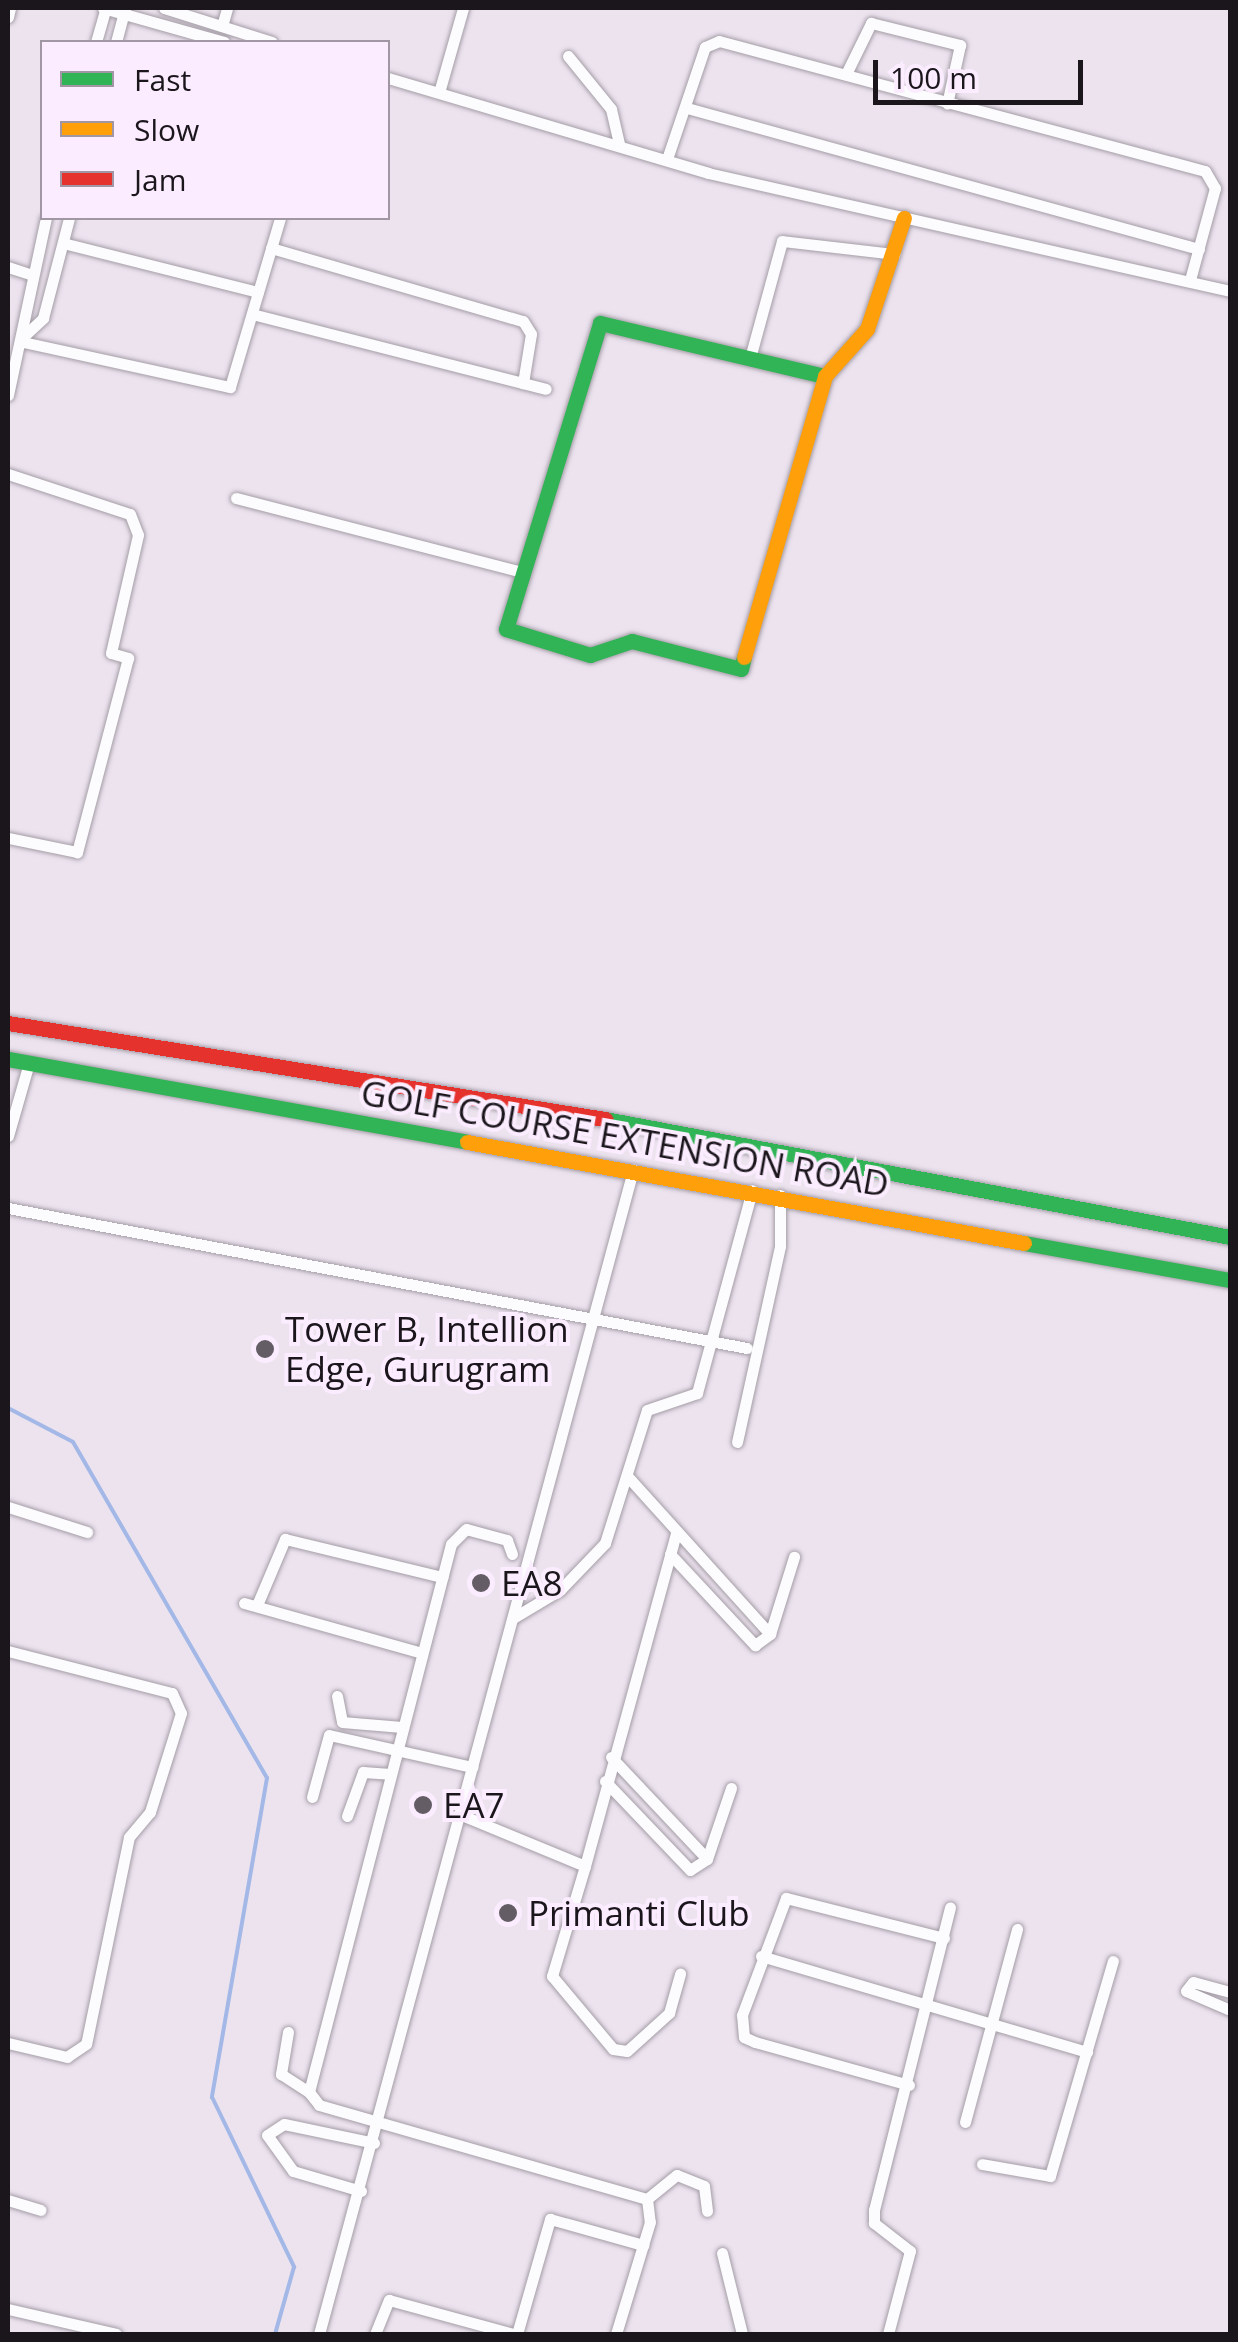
<!DOCTYPE html>
<html>
<head>
<meta charset="utf-8">
<style>
	body { margin:0 }
	#map { position:relative; width:1238px; height:2342px; overflow:hidden; background:#ece3ef; font-family:"Open Sans",sans-serif }
	div>[style] { position:absolute }
	.stream>* { height:4px; margin:-2px; padding:0 2px; transform-origin:2px; border-radius:2px; background:#a3b8e6 }
	.roads { filter:drop-shadow(0 0 2px #a49da6) drop-shadow(0 0 2px #a49da6) }
	.street>* { height:11px; margin:-5.5px; padding:0 5.5px; transform-origin:5.5px; border-radius:5.5px; background:#fcfbfd }
	.fast>* { height:15px; margin:-7.5px; padding:0 7.5px; transform-origin:7.5px; border-radius:7.5px; background:#30b455 }
	.slow>* { height:15px; margin:-7.5px; padding:0 7.5px; transform-origin:7.5px; border-radius:7.5px; background:#ff9f0a }
	.jam>* { height:15px; margin:-7.5px; padding:0 7.5px; transform-origin:7.5px; border-radius:7.5px; background:#e5322d }
	.dots>* { width:28px; height:28px; translate:-50% -50%; box-sizing:border-box; border:5px solid #fbedff; border-radius:50% }
	span { translate:-50% -50%; white-space:nowrap; text-align:center; line-height:1.15; -webkit-text-stroke:8px #fbedff; paint-order:stroke }
	.street-label { font-size:35px; color:#1b151c }
	.poi-label { font-size:35px; color:#1b151c }
	.left { translate:0 -50%; text-align:left }
	.frame { position:absolute; inset:0; border:10px solid #1b151c; pointer-events:none }
	.legend { position:absolute; left:40px; top:40px; width:350px; height:180px; box-sizing:border-box; background:#fbedff; border:2px solid #a197a4; margin:0; padding:12px 18px; list-style:none; font-size:30px; color:#1b151c }
	.legend li { display:flex; align-items:center; gap:20px; height:50px }
	.legend b { width:50px; border:2px solid #a197a4 }
	.scale { position:absolute; left:873px; top:60px; width:210px; height:45px; box-sizing:border-box; border:5px solid #1b151c; border-top:0; padding-left:12px; font-size:30px; line-height:35px; white-space:nowrap; color:#1b151c; -webkit-text-stroke:8px #fbedff; paint-order:stroke }
</style>
</head>
<body>
<div id="map">
	<div class="stream">
		<i style="left:8px;top:1408px;width:73px;rotate:27.6deg"></i>
		<i style="left:73px;top:1442px;width:388px;rotate:60deg"></i>
		<i style="left:267px;top:1778px;width:324px;rotate:99.8deg"></i>
		<i style="left:212px;top:2097px;width:189px;rotate:64.2deg"></i>
		<i style="left:294px;top:2267px;width:70px;rotate:105.8deg"></i>
	</div>
	<div class="roads">
		<div class="street">
			<i style="left:103px;top:8px;width:126px;rotate:15.7deg"></i>
			<i style="left:164px;top:8px;width:113px;rotate:17.5deg"></i>
			<i style="left:8px;top:17px;width:9px;rotate:-77deg"></i>
			<i style="left:222px;top:26px;width:19px;rotate:-74deg"></i>
			<i style="left:96px;top:42px;width:35px;rotate:-74deg"></i>
			<i style="left:116px;top:42px;width:35px;rotate:-75deg"></i>
			<i style="left:568px;top:56px;width:68px;rotate:50.9deg"></i>
			<i style="left:611px;top:109px;width:36px;rotate:77deg"></i>
			<i style="left:846px;top:74px;width:57px;rotate:-63.9deg"></i>
			<i style="left:871px;top:23px;width:92px;rotate:13.9deg"></i>
			<i style="left:960px;top:45px;width:60px;rotate:102.4deg"></i>
			<i style="left:388px;top:78px;width:334px;rotate:16.5deg"></i>
			<i style="left:708px;top:173px;width:535px;rotate:12.74deg"></i>
			<i style="left:440px;top:89px;width:84px;rotate:-74.1deg"></i>
			<i style="left:687px;top:108px;width:531px;rotate:15.4deg"></i>
			<i style="left:668px;top:156px;width:115px;rotate:-71.3deg"></i>
			<i style="left:705px;top:47px;width:15px;rotate:-23deg"></i>
			<i style="left:719px;top:41px;width:503px;rotate:14.98deg"></i>
			<i style="left:1205px;top:171px;width:20px;rotate:60deg"></i>
			<i style="left:1215px;top:188px;width:95px;rotate:105.2deg"></i>
			<i style="left:63px;top:243px;width:201px;rotate:14.1deg"></i>
			<i style="left:271px;top:248px;width:262px;rotate:16.2deg"></i>
			<i style="left:523px;top:321px;width:15px;rotate:58deg"></i>
			<i style="left:531px;top:334px;width:50px;rotate:99.3deg"></i>
			<i style="left:8px;top:267px;width:23px;rotate:18deg"></i>
			<i style="left:252px;top:314px;width:303px;rotate:14.3deg"></i>
			<i style="left:25px;top:335px;width:25px;rotate:-43deg"></i>
			<i style="left:43px;top:318px;width:103px;rotate:-75.4deg"></i>
			<i style="left:23px;top:342px;width:212px;rotate:12.3deg"></i>
			<i style="left:230px;top:387px;width:176px;rotate:-73.5deg"></i>
			<i style="left:750px;top:358px;width:121px;rotate:-74.7deg"></i>
			<i style="left:782px;top:241px;width:113px;rotate:6.6deg"></i>
			<i style="left:8px;top:395px;width:181px;rotate:-77.9deg"></i>
			<i style="left:8px;top:474px;width:128px;rotate:18.2deg"></i>
			<i style="left:130px;top:514px;width:22px;rotate:69deg"></i>
			<i style="left:138px;top:535px;width:121px;rotate:102.9deg"></i>
			<i style="left:111px;top:653px;width:18px;rotate:16deg"></i>
			<i style="left:128px;top:658px;width:201px;rotate:104.7deg"></i>
			<i style="left:77px;top:852px;width:70px;rotate:-168.5deg"></i>
			<i style="left:236px;top:498px;width:295px;rotate:14.5deg"></i>
			<i style="left:8px;top:1136px;width:76px;rotate:-74deg"></i>
			<i style="left:8px;top:1208px;width:752px;rotate:10.73deg"></i>
			<i style="left:737px;top:1442px;width:201px;rotate:-77.6deg"></i>
			<i style="left:780px;top:1246px;width:51px;rotate:-90deg"></i>
			<i style="left:629px;top:1478px;width:210px;rotate:47.9deg"></i>
			<i style="left:8px;top:1507px;width:83px;rotate:17.6deg"></i>
			<i style="left:512px;top:1554px;width:15px;rotate:-110deg"></i>
			<i style="left:507px;top:1540px;width:42px;rotate:-165deg"></i>
			<i style="left:466px;top:1529px;width:21px;rotate:135deg"></i>
			<i style="left:451px;top:1544px;width:566px;rotate:104.53deg"></i>
			<i style="left:309px;top:2092px;width:16px;rotate:52deg"></i>
			<i style="left:319px;top:2105px;width:341px;rotate:16deg"></i>
			<i style="left:647px;top:2199px;width:23px;rotate:83deg"></i>
			<i style="left:650px;top:2222px;width:117px;rotate:106.9deg"></i>
			<i style="left:670px;top:1554px;width:125px;rotate:47deg"></i>
			<i style="left:755px;top:1645px;width:19px;rotate:-36deg"></i>
			<i style="left:770px;top:1634px;width:81px;rotate:-72.7deg"></i>
			<i style="left:244px;top:1603px;width:185px;rotate:15.7deg"></i>
			<i style="left:257px;top:1605px;width:72px;rotate:-67deg"></i>
			<i style="left:285px;top:1539px;width:162px;rotate:13.6deg"></i>
			<i style="left:513px;top:1618px;width:55px;rotate:-30.8deg"></i>
			<i style="left:560px;top:1590px;width:65px;rotate:-46.2deg"></i>
			<i style="left:605px;top:1543px;width:139px;rotate:-72.5deg"></i>
			<i style="left:647px;top:1410px;width:53px;rotate:-18.8deg"></i>
			<i style="left:697px;top:1393px;width:210px;rotate:-74.8deg"></i>
			<i style="left:8px;top:1651px;width:169px;rotate:14.4deg"></i>
			<i style="left:172px;top:1693px;width:22px;rotate:66deg"></i>
			<i style="left:181px;top:1713px;width:104px;rotate:107.4deg"></i>
			<i style="left:150px;top:1812px;width:33px;rotate:130deg"></i>
			<i style="left:129px;top:1837px;width:211px;rotate:101.7deg"></i>
			<i style="left:86px;top:2044px;width:23px;rotate:146deg"></i>
			<i style="left:67px;top:2057px;width:61px;rotate:-166.7deg"></i>
			<i style="left:337px;top:1696px;width:26px;rotate:79deg"></i>
			<i style="left:342px;top:1722px;width:60px;rotate:4.8deg"></i>
			<i style="left:611px;top:1757px;width:140px;rotate:46.7deg"></i>
			<i style="left:605px;top:1781px;width:123px;rotate:46.3deg"></i>
			<i style="left:690px;top:1870px;width:20px;rotate:-33deg"></i>
			<i style="left:707px;top:1859px;width:75px;rotate:-71.3deg"></i>
			<i style="left:312px;top:1797px;width:64px;rotate:-74.7deg"></i>
			<i style="left:329px;top:1735px;width:147px;rotate:12.6deg"></i>
			<i style="left:459px;top:1814px;width:136px;rotate:22.4deg"></i>
			<i style="left:585px;top:1866px;width:345px;rotate:-74.7deg"></i>
			<i style="left:347px;top:1816px;width:47px;rotate:-70deg"></i>
			<i style="left:363px;top:1772px;width:27px;rotate:4deg"></i>
			<i style="left:585px;top:1866px;width:115px;rotate:106.7deg"></i>
			<i style="left:552px;top:1976px;width:95px;rotate:50.1deg"></i>
			<i style="left:613px;top:2049px;width:14px;rotate:8deg"></i>
			<i style="left:627px;top:2051px;width:57px;rotate:-42.1deg"></i>
			<i style="left:669px;top:2013px;width:41px;rotate:-74.2deg"></i>
			<i style="left:761px;top:1956px;width:340px;rotate:16.4deg"></i>
			<i style="left:1230px;top:1992px;width:38px;rotate:-165deg"></i>
			<i style="left:1193px;top:1982px;width:11px;rotate:128deg"></i>
			<i style="left:1186px;top:1991px;width:48px;rotate:23.4deg"></i>
			<i style="left:288px;top:2032px;width:43px;rotate:99.5deg"></i>
			<i style="left:281px;top:2074px;width:33px;rotate:33deg"></i>
			<i style="left:909px;top:2085px;width:160px;rotate:-164.4deg"></i>
			<i style="left:755px;top:2042px;width:12px;rotate:-156deg"></i>
			<i style="left:744px;top:2037px;width:22px;rotate:-95deg"></i>
			<i style="left:742px;top:2015px;width:125px;rotate:-69.4deg"></i>
			<i style="left:786px;top:1898px;width:163px;rotate:14.2deg"></i>
			<i style="left:965px;top:2122px;width:200px;rotate:-74.9deg"></i>
			<i style="left:982px;top:2164px;width:69px;rotate:10deg"></i>
			<i style="left:1050px;top:2176px;width:224px;rotate:-73.7deg"></i>
			<i style="left:361px;top:2191px;width:71px;rotate:-163.6deg"></i>
			<i style="left:293px;top:2171px;width:44px;rotate:-125.8deg"></i>
			<i style="left:267px;top:2135px;width:20px;rotate:-33deg"></i>
			<i style="left:284px;top:2124px;width:92px;rotate:11.9deg"></i>
			<i style="left:647px;top:2199px;width:38px;rotate:-39deg"></i>
			<i style="left:677px;top:2175px;width:29px;rotate:22deg"></i>
			<i style="left:704px;top:2186px;width:25px;rotate:83deg"></i>
			<i style="left:8px;top:2200px;width:34px;rotate:17deg"></i>
			<i style="left:722px;top:2253px;width:83px;rotate:76.1deg"></i>
			<i style="left:8px;top:2309px;width:111px;rotate:13deg"></i>
			<i style="left:319px;top:2334px;width:1206px;rotate:-74.9deg"></i>
			<i style="left:375px;top:2334px;width:37px;rotate:-68deg"></i>
			<i style="left:389px;top:2300px;width:129px;rotate:15.3deg"></i>
			<i style="left:517px;top:2334px;width:120px;rotate:-74deg"></i>
			<i style="left:550px;top:2219px;width:97px;rotate:15.6deg"></i>
			<i style="left:888px;top:2334px;width:86px;rotate:-75.2deg"></i>
			<i style="left:910px;top:2251px;width:46px;rotate:-142.1deg"></i>
			<i style="left:874px;top:2223px;width:13px;rotate:-90deg"></i>
			<i style="left:874px;top:2210px;width:312px;rotate:-75.9deg"></i>
		</div>
		<div class="fast">
			<i style="left:744px;top:657px;width:12px;rotate:104deg"></i>
			<i style="left:741px;top:669px;width:113px;rotate:-165.6deg"></i>
			<i style="left:632px;top:641px;width:44px;rotate:161.6deg"></i>
			<i style="left:590px;top:655px;width:88px;rotate:-162.8deg"></i>
			<i style="left:506px;top:629px;width:320px;rotate:-72.9deg"></i>
			<i style="left:600px;top:323px;width:231px;rotate:13.3deg"></i>
			<i style="left:8px;top:1059px;width:466px;rotate:10.2deg"></i>
			<i style="left:605px;top:1119px;width:636px;rotate:10.69deg"></i>
			<i style="left:1024px;top:1243px;width:209px;rotate:10.2deg"></i>
		</div>
		<div class="slow">
			<i style="left:744px;top:657px;width:292px;rotate:-73.9deg"></i>
			<i style="left:825px;top:376px;width:63px;rotate:-48.2deg"></i>
			<i style="left:867px;top:329px;width:117px;rotate:-71.6deg"></i>
			<i style="left:467px;top:1142px;width:566px;rotate:10.28deg"></i>
		</div>
		<div class="jam">
			<i style="left:8px;top:1023px;width:605px;rotate:9.14deg"></i>
		</div>
	</div>
	<div class="dots">
		<i style="left:265px;top:1349px;background:#645d66"></i>
		<i style="left:481px;top:1583px;background:#645d66"></i>
		<i style="left:423px;top:1805px;background:#645d66"></i>
		<i style="left:508px;top:1913px;background:#645d66"></i>
	</div>
	<div class="street-label">
		<span style="left:625px;top:1138px;rotate:10deg">GOLF COURSE EXTENSION ROAD</span>
	</div>
	<div class="poi-label">
		<span class="left" style="left:285px;top:1349px">Tower B, Intellion<br>Edge, Gurugram</span>
		<span class="left" style="left:501px;top:1583px">EA8</span>
		<span class="left" style="left:443px;top:1805px">EA7</span>
		<span class="left" style="left:528px;top:1913px">Primanti Club</span>
	</div>
	<div class="frame"></div>
	<ul class="legend">
	<li><b style="height:12px;background:#30b455"></b>Fast</li>
	<li><b style="height:12px;background:#ff9f0a"></b>Slow</li>
	<li><b style="height:12px;background:#e5322d"></b>Jam</li>
	</ul>
	<div class="scale">100 m</div>
</div>
</body>
</html>
